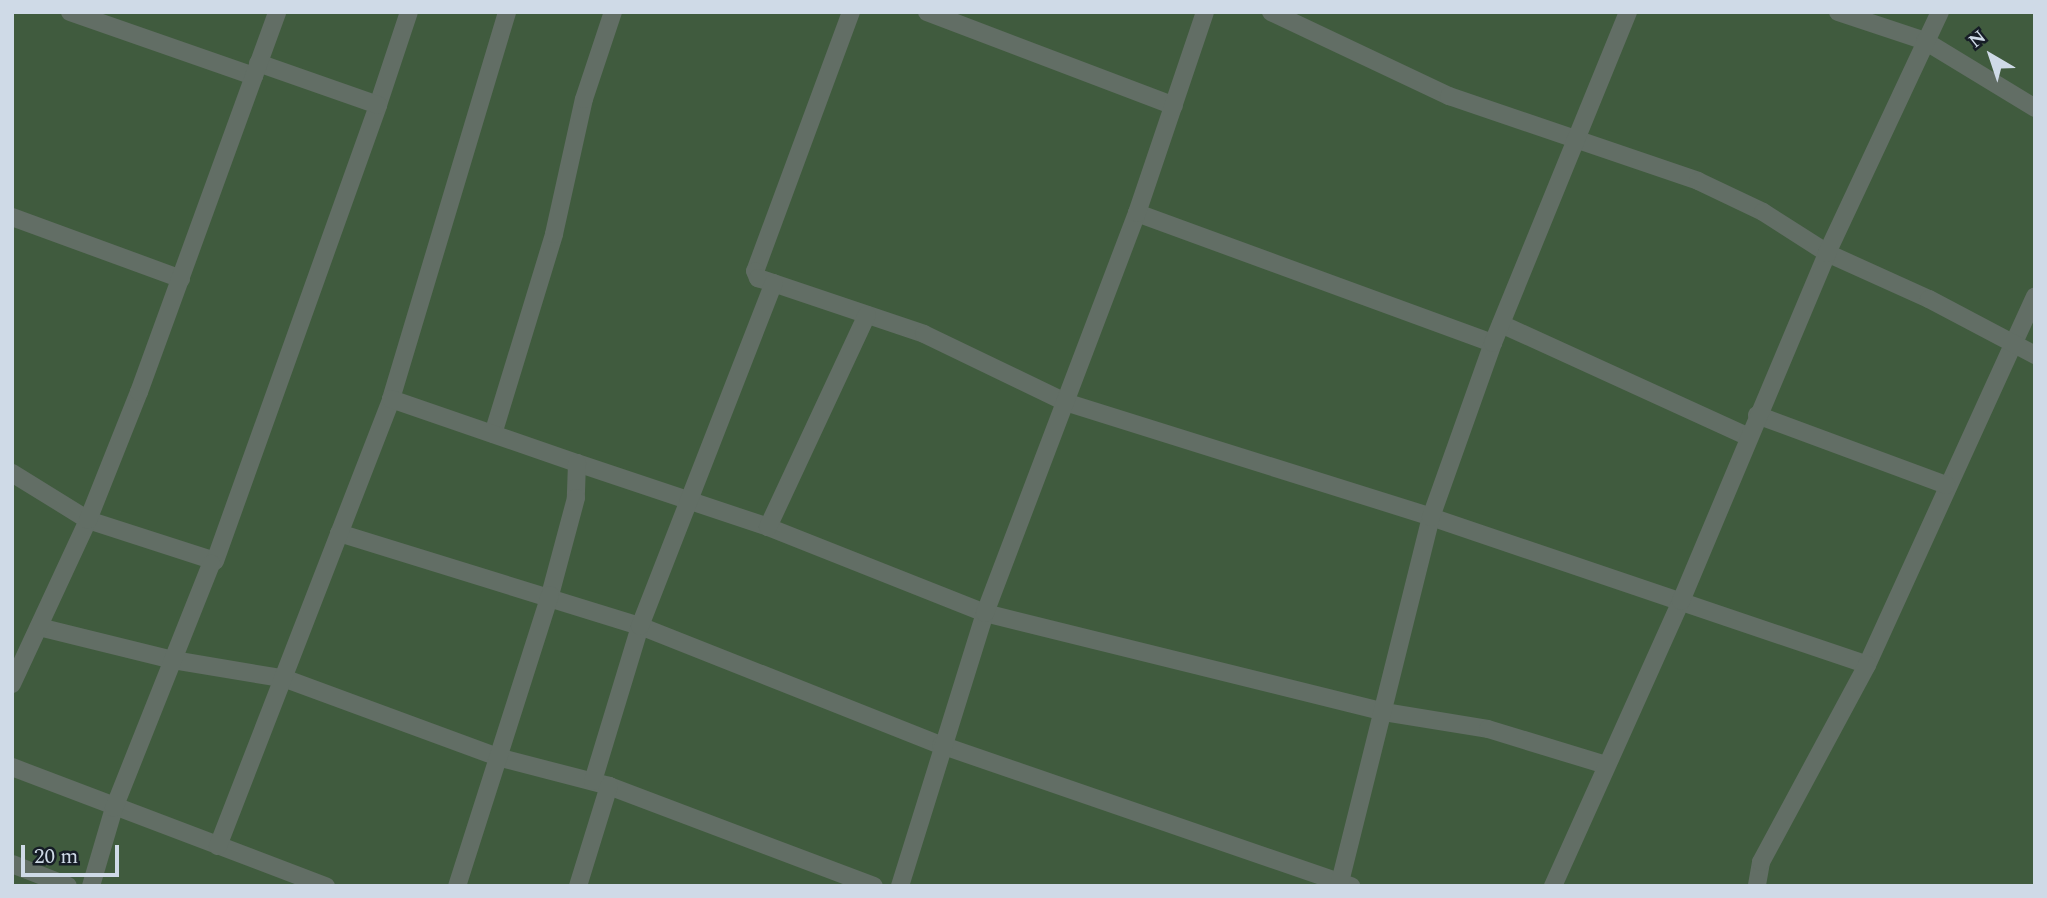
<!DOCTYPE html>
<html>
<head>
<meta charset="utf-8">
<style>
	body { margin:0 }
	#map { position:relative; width:2047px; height:898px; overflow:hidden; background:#26364b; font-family:Spectral,serif }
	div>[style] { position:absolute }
	.green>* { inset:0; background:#405b3e }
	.minor>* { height:18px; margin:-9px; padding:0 9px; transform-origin:9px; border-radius:9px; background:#626e65 }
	span { translate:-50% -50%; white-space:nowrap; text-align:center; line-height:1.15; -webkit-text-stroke:7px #161d26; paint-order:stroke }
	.frame { position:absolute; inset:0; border:14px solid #cfdae7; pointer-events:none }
	.north { position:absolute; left:1956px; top:21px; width:70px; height:70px; -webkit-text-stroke:5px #161d26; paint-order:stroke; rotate:321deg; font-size:19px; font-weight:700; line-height:28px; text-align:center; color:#cfdae7 }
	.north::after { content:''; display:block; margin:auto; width:24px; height:32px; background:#cfdae7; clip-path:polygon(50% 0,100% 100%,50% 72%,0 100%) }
	.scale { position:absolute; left:21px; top:845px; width:98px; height:32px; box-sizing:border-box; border:4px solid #cfdae7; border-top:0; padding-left:9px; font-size:21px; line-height:24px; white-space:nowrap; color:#cfdae7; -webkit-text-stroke:5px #161d26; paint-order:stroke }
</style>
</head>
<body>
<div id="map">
	<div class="green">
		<i style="clip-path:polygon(12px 12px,2035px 12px,2035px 886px,12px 886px)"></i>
	</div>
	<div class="minor">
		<i style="left:70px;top:12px;width:195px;rotate:19.2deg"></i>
		<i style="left:851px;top:12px;width:276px;rotate:110.3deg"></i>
		<i style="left:755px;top:271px;width:8px;rotate:67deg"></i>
		<i style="left:758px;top:278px;width:175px;rotate:18.6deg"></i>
		<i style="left:924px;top:334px;width:157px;rotate:25.7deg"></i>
		<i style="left:1065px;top:402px;width:384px;rotate:17.4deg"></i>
		<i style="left:1431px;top:517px;width:460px;rotate:18.7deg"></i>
		<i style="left:1867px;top:665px;width:405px;rotate:-65.5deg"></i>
		<i style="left:927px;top:12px;width:264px;rotate:20.8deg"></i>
		<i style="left:1271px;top:12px;width:197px;rotate:25.3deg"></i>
		<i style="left:1449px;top:96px;width:263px;rotate:18.8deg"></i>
		<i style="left:1698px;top:181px;width:72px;rotate:25.5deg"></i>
		<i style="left:1763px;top:212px;width:76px;rotate:32.6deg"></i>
		<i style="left:1827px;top:253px;width:112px;rotate:24.3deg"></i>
		<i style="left:1929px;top:299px;width:120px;rotate:27.8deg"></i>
		<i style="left:1838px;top:12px;width:92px;rotate:18.4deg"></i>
		<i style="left:1925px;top:41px;width:129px;rotate:31.3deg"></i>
		<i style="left:378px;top:105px;width:98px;rotate:-71.6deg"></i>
		<i style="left:1137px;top:213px;width:379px;rotate:20.1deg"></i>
		<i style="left:12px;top:217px;width:180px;rotate:20.1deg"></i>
		<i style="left:1501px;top:324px;width:270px;rotate:24.5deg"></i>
		<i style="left:391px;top:399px;width:404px;rotate:-73.3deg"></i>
		<i style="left:1757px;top:415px;width:202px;rotate:20.3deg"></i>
		<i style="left:493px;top:434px;width:209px;rotate:-73deg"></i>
		<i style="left:554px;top:234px;width:138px;rotate:-77.5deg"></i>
		<i style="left:584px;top:99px;width:92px;rotate:-71.6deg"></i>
		<i style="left:577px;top:463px;width:201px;rotate:18.5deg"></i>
		<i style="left:768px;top:527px;width:233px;rotate:21.6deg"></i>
		<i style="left:985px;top:613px;width:411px;rotate:13.9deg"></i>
		<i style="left:1384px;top:712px;width:105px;rotate:9.3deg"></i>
		<i style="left:1488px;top:729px;width:123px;rotate:17deg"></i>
		<i style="left:12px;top:473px;width:89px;rotate:31.7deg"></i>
		<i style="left:88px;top:520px;width:133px;rotate:17.9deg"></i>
		<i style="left:215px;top:561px;width:484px;rotate:-70.3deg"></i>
		<i style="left:378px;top:105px;width:127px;rotate:-160.7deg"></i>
		<i style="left:768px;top:527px;width:234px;rotate:-65deg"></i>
		<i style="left:339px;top:533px;width:315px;rotate:17.2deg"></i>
		<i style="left:640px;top:626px;width:324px;rotate:21.6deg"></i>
		<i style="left:941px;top:745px;width:434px;rotate:19deg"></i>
		<i style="left:39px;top:627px;width:138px;rotate:13.8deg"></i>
		<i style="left:173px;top:660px;width:115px;rotate:9.5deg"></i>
		<i style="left:286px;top:679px;width:229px;rotate:20.2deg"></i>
		<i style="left:501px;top:758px;width:112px;rotate:14.5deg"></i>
		<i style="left:609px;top:786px;width:283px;rotate:20.7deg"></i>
		<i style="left:12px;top:684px;width:181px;rotate:-65.1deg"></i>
		<i style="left:88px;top:520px;width:138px;rotate:-68.3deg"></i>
		<i style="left:139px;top:392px;width:404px;rotate:-70deg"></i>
		<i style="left:12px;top:767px;width:336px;rotate:20.8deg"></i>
		<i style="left:593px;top:781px;width:162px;rotate:-73.1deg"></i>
		<i style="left:640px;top:626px;width:368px;rotate:-68.7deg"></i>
		<i style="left:218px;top:846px;width:479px;rotate:-68.8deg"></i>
		<i style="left:391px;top:399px;width:197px;rotate:19deg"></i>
		<i style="left:577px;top:463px;width:35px;rotate:92deg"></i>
		<i style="left:576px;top:498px;width:100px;rotate:105deg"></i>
		<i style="left:550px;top:595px;width:305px;rotate:107.7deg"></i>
		<i style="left:12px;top:864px;width:60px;rotate:21.4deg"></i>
		<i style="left:1757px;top:885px;width:23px;rotate:-80deg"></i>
		<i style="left:1761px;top:862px;width:224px;rotate:-61.7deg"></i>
		<i style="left:91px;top:886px;width:81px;rotate:-73.6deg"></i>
		<i style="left:114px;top:808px;width:263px;rotate:-68.3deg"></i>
		<i style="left:578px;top:886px;width:105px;rotate:-72.8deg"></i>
		<i style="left:900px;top:886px;width:286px;rotate:-72.7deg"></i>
		<i style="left:985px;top:613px;width:428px;rotate:-69.2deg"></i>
		<i style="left:1137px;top:213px;width:212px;rotate:-71.3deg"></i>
		<i style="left:1339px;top:886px;width:380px;rotate:-76deg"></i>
		<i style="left:1431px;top:517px;width:185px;rotate:-70.4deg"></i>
		<i style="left:1493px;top:343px;width:357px;rotate:-67.8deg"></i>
		<i style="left:1553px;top:886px;width:312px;rotate:-65.8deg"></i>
		<i style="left:1681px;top:601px;width:377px;rotate:-67.2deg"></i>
		<i style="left:1827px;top:253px;width:266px;rotate:-64.9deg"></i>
	</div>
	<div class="frame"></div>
	<div class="north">N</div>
	<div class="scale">20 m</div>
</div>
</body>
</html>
